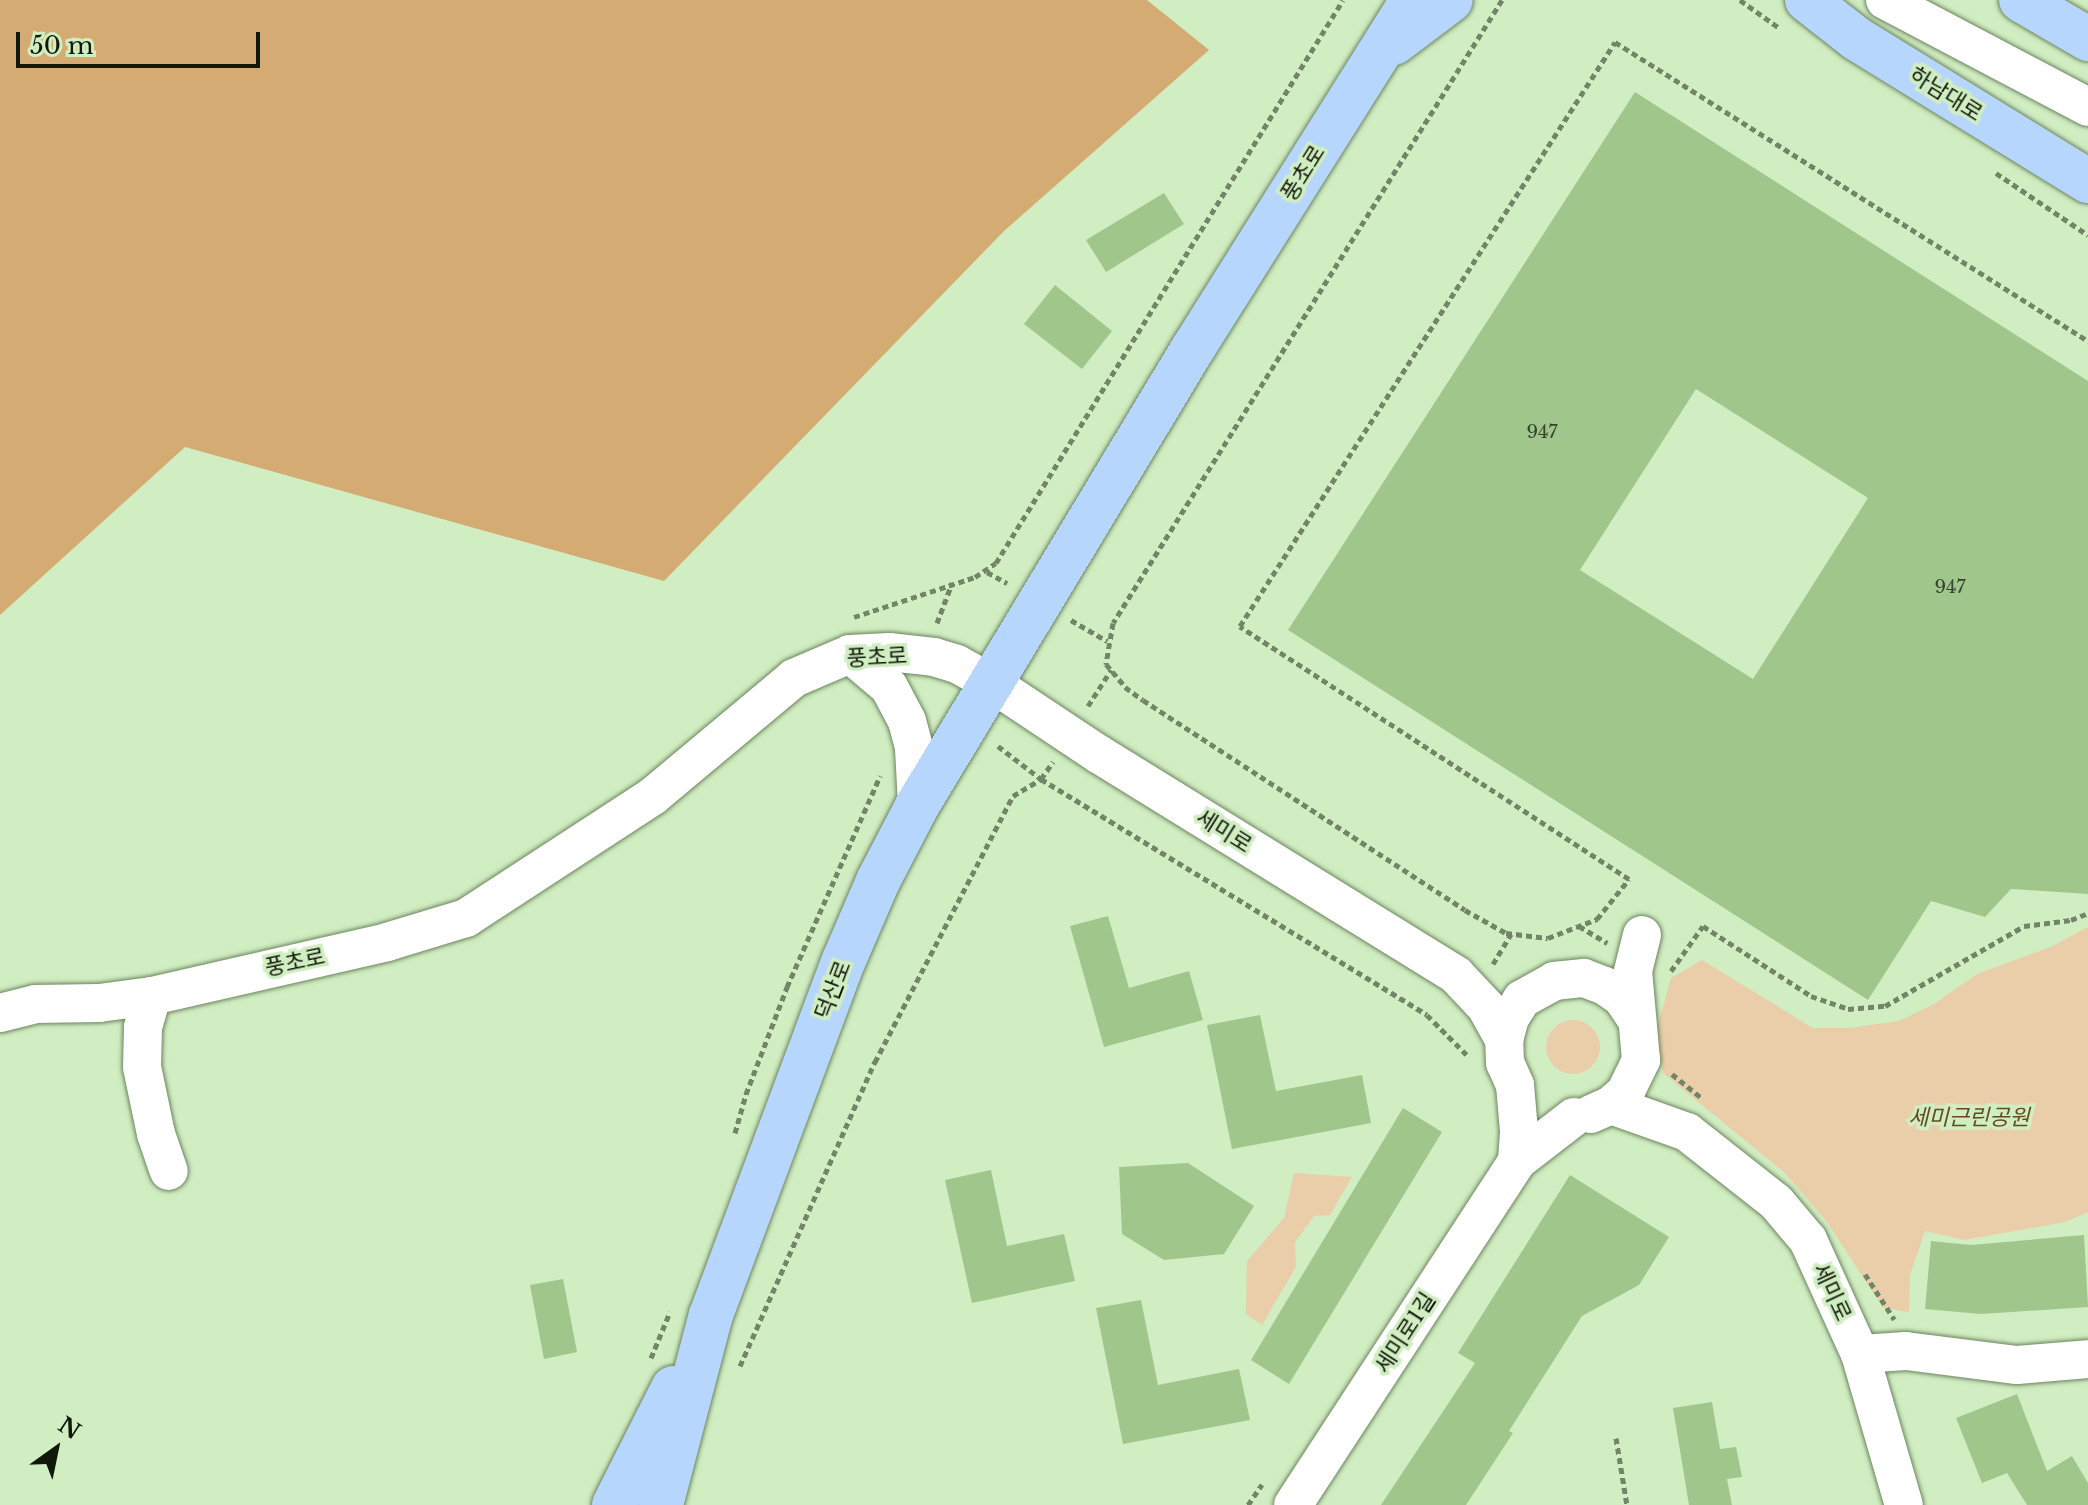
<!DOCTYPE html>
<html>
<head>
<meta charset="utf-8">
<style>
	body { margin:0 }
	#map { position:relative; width:2088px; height:1505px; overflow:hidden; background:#d1edc2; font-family:"Libre Baskerville","Noto Sans KR",serif }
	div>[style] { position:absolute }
	.green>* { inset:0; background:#eacea9 }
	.round { border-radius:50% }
	.forest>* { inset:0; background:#d4ab72 }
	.building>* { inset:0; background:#a1c68c }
	.path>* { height:5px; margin-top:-2.5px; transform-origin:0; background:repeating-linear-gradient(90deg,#728567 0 6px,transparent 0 10px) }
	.roads { filter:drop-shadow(0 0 2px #6c855e) drop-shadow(0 0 2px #6c855e) }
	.minor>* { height:38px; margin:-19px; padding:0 19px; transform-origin:19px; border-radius:19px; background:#fff }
	.major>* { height:44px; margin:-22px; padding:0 22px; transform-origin:22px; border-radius:22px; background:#b6d6fe }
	span { translate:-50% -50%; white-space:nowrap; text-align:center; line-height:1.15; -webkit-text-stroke:7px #d1edc2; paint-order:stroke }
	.number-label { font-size:18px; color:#34442a }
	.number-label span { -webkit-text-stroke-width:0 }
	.street-label { font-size:22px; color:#0f1809 }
	.park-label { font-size:22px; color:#674a1f; font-style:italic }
	.north { position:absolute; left:16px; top:1409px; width:80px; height:80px; -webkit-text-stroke:6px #d1edc2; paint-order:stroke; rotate:33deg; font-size:22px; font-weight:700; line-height:32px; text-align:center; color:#0f1809 }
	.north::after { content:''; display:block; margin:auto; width:28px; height:36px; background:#0f1809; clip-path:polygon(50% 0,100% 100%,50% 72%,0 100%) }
	.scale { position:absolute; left:16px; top:32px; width:244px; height:36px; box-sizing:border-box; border:4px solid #0f1809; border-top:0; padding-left:10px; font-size:24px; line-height:28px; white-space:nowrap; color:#0f1809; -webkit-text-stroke:6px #d1edc2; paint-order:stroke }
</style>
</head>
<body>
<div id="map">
	<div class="green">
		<i style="clip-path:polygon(2088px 927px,2088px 1212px,2065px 1222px,1964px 1240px,1925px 1231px,1910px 1275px,1909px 1312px,1883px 1308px,1827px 1222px,1785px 1173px,1663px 1073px,1656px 1031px,1671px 978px,1702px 960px,1813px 1028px,1849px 1028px,1899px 1021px,1934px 1004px,1977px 974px,2053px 946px)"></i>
		<i class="round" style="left:1546px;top:1020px;width:54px;height:54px"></i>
		<i style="clip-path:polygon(1294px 1173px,1352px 1177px,1330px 1215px,1314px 1216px,1295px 1242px,1296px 1267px,1262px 1325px,1246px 1314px,1247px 1261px,1284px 1218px)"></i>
	</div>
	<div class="forest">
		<i style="clip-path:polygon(0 0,1147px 0,1209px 50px,1004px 231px,664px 581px,185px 447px,0 615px)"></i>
	</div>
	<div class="building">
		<i style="clip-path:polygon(evenodd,1635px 92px,2088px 381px,2088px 894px,2011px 889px,1985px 917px,1931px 901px,1868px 1000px,1288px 630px,1635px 92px,1696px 389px,1868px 498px,1753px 679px,1580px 570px,1696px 389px)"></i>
		<i style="clip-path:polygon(1164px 193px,1184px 224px,1106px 272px,1086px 240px)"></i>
		<i style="clip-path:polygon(1055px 285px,1112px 331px,1082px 369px,1024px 324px)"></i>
		<i style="clip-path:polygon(1108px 916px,1129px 988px,1189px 971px,1203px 1020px,1104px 1047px,1070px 926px)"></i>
		<i style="clip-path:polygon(1260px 1015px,1276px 1091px,1362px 1075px,1371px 1123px,1232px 1149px,1207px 1025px)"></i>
		<i style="clip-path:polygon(1403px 1108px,1442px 1132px,1289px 1384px,1251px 1360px)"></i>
		<i style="clip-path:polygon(1188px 1163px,1254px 1206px,1224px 1254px,1164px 1260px,1122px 1234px,1119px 1167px)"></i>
		<i style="clip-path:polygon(991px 1170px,1007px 1246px,1064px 1234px,1075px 1281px,972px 1303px,945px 1180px)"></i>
		<i style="clip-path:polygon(1570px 1175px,1669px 1237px,1639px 1285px,1582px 1316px,1509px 1431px,1513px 1433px,1466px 1505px,1381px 1505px,1475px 1363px,1458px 1353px)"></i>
		<i style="clip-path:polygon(2084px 1235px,2088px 1307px,1981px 1314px,1925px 1309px,1931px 1241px,1971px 1245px)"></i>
		<i style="clip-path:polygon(563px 1279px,577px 1352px,544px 1359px,530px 1285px)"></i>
		<i style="clip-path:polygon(1141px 1300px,1158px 1385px,1239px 1369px,1250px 1420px,1123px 1444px,1096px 1308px)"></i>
		<i style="clip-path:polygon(2017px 1394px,2047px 1471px,2072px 1456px,2088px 1483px,2088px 1505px,2027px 1505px,2007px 1473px,1982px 1483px,1956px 1418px)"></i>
		<i style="clip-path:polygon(1712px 1402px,1720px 1449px,1736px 1447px,1742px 1477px,1727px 1479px,1732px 1505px,1689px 1505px,1673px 1408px)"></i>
	</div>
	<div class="path">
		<i style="left:1502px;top:0;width:734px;rotate:121.98deg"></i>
		<i style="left:1113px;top:623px;width:42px;rotate:99.7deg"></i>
		<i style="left:1106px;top:664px;width:30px;rotate:50deg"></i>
		<i style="left:1125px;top:687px;width:22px;rotate:36deg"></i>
		<i style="left:1143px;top:700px;width:384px;rotate:33.1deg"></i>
		<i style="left:1465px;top:910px;width:47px;rotate:29.3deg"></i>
		<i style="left:1506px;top:933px;width:42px;rotate:6.8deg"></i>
		<i style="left:1548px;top:938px;width:53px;rotate:-21.2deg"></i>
		<i style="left:1597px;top:919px;width:51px;rotate:-51.3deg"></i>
		<i style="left:1629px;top:879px;width:464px;rotate:-147deg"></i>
		<i style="left:1240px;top:626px;width:694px;rotate:-57.29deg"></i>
		<i style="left:1615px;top:42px;width:560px;rotate:32.3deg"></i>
		<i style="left:1740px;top:0;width:47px;rotate:35.4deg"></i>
		<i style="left:1996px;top:173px;width:111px;rotate:34deg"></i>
		<i style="left:987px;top:572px;width:23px;rotate:29deg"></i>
		<i style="left:854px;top:617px;width:127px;rotate:-18.3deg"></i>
		<i style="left:975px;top:577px;width:25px;rotate:-34deg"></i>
		<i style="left:996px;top:563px;width:661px;rotate:-58.35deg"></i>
		<i style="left:1071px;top:620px;width:42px;rotate:30.3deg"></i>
		<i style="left:937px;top:623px;width:43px;rotate:-69.4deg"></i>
		<i style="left:1088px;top:706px;width:43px;rotate:-57.4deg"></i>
		<i style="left:998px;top:746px;width:54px;rotate:37.5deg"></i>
		<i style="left:1041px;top:779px;width:452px;rotate:31.4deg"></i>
		<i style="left:1427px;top:1015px;width:59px;rotate:45deg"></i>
		<i style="left:1579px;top:926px;width:33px;rotate:31deg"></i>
		<i style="left:1493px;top:964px;width:35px;rotate:-59deg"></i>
		<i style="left:1671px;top:971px;width:55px;rotate:-54.6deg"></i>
		<i style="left:1703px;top:926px;width:129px;rotate:32.9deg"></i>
		<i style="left:1811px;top:996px;width:39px;rotate:19deg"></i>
		<i style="left:1848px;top:1009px;width:37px;rotate:-5deg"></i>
		<i style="left:1885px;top:1006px;width:160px;rotate:-29.9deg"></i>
		<i style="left:2024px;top:926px;width:47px;rotate:-7.3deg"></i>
		<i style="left:2071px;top:920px;width:18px;rotate:-22deg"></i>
		<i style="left:1672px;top:1074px;width:38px;rotate:39deg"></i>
		<i style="left:735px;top:1133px;width:41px;rotate:-74.2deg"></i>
		<i style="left:746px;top:1094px;width:115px;rotate:-69deg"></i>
		<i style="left:787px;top:987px;width:231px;rotate:-66.2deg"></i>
		<i style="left:1865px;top:1274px;width:54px;rotate:57.2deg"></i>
		<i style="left:651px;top:1358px;width:50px;rotate:-67.6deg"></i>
		<i style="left:740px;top:1366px;width:333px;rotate:-66.1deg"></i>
		<i style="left:875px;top:1062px;width:300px;rotate:-62.6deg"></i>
		<i style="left:1013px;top:796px;width:33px;rotate:-31deg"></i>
		<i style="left:1041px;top:779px;width:21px;rotate:-55deg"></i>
		<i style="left:1616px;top:1438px;width:68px;rotate:80.7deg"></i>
		<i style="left:1248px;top:1505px;width:25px;rotate:-56deg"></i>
	</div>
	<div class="roads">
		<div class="minor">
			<i style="left:1885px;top:0;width:229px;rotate:27.8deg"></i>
			<i style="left:850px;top:654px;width:51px;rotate:40.2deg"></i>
			<i style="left:889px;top:687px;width:38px;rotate:62deg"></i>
			<i style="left:907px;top:721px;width:28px;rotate:75deg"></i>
			<i style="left:914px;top:748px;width:58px;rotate:87deg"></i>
			<i style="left:152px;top:996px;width:32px;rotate:106deg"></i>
			<i style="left:143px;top:1027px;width:40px;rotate:91.4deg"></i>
			<i style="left:142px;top:1067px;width:68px;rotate:78.2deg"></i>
			<i style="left:156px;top:1134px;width:39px;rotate:71deg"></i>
			<i style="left:0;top:1013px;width:36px;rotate:-14deg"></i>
			<i style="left:35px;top:1004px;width:64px;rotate:-0.9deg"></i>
			<i style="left:99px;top:1003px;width:53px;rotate:-7.5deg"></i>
			<i style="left:152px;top:996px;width:241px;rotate:-12.9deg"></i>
			<i style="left:387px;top:942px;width:83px;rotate:-16.9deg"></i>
			<i style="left:466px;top:918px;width:223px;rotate:-33.1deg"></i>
			<i style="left:653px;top:796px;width:184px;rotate:-39.9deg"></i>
			<i style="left:794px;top:678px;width:61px;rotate:-23.2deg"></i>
			<i style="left:850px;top:654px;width:39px;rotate:-3deg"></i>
			<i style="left:889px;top:652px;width:45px;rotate:6.3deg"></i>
			<i style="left:934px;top:657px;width:24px;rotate:17deg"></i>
			<i style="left:957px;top:664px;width:41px;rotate:29.1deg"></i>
			<i style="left:993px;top:684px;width:128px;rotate:33.6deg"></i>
			<i style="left:1100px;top:755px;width:418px;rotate:31.7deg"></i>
			<i style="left:1456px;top:975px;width:44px;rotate:46.8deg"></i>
			<i style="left:1486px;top:1007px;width:38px;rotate:61deg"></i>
			<i style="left:1611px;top:1105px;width:81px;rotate:19.6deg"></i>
			<i style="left:1687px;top:1132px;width:113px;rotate:38.2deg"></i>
			<i style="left:1776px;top:1202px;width:50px;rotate:49.9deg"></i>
			<i style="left:1808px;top:1240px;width:125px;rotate:65.5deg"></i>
			<i style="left:1860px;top:1354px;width:157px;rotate:73.8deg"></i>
			<i style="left:1591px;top:1114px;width:22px;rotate:-24deg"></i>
			<i style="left:1611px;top:1105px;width:18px;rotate:-41deg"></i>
			<i style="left:1625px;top:1093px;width:37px;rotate:-64deg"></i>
			<i style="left:1641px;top:1060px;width:89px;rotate:-95.1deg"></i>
			<i style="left:1633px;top:971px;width:37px;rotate:-76deg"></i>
			<i style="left:1517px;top:1161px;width:30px;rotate:-86deg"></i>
			<i style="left:1519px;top:1131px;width:46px;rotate:-95deg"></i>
			<i style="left:1515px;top:1085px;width:24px;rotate:-114deg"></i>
			<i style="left:1505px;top:1063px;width:23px;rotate:-92deg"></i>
			<i style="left:1504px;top:1040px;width:23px;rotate:-75deg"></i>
			<i style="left:1510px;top:1018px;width:22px;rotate:-58deg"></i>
			<i style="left:1522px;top:999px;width:37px;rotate:-29deg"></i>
			<i style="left:1554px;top:981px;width:30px;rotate:-6deg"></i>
			<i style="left:1584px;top:978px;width:22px;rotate:21deg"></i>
			<i style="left:1605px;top:986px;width:21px;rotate:35deg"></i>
			<i style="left:1622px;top:998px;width:23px;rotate:56deg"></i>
			<i style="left:1860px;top:1354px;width:46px;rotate:-3.7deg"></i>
			<i style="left:1906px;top:1351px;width:112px;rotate:7.2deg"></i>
			<i style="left:2017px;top:1365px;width:71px;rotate:-4.8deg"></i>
			<i style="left:1293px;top:1505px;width:411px;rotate:-56.9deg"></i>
			<i style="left:1517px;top:1161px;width:72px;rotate:-37.7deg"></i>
		</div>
		<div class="major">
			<i style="left:1807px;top:0;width:63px;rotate:38deg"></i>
			<i style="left:1857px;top:39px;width:271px;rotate:31.6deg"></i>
			<i style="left:2021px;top:0;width:78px;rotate:30.2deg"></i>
			<i style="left:1394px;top:43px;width:71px;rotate:-37deg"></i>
			<i style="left:614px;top:1505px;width:131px;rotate:-63.2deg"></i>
			<i style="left:661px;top:1505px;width:196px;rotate:-75.3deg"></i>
			<i style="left:711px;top:1315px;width:379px;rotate:-69.5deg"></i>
			<i style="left:844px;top:960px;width:86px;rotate:-66.7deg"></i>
			<i style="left:878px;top:881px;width:85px;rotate:-62.5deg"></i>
			<i style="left:917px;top:806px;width:533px;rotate:-58.91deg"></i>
			<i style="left:1192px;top:350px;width:413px;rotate:-57.8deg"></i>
		</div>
	</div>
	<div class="number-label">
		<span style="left:1542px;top:432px">947</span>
		<span style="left:1950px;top:587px">947</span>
	</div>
	<div class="street-label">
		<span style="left:1946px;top:94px;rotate:32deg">하남대로</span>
		<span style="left:1303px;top:173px;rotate:-58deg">풍초로</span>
		<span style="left:877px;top:657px;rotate:-3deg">풍초로</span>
		<span style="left:1224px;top:831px;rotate:32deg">세미로</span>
		<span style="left:295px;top:962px;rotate:-12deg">풍초로</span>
		<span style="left:833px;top:990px;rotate:-69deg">덕산로</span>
		<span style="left:1832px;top:1292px;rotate:65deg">세미로</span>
		<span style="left:1405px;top:1333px;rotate:-57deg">세미로1길</span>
	</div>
	<div class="park-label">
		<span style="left:1969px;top:1118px">세미근린공원</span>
	</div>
	<div class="north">N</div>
	<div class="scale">50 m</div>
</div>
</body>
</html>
